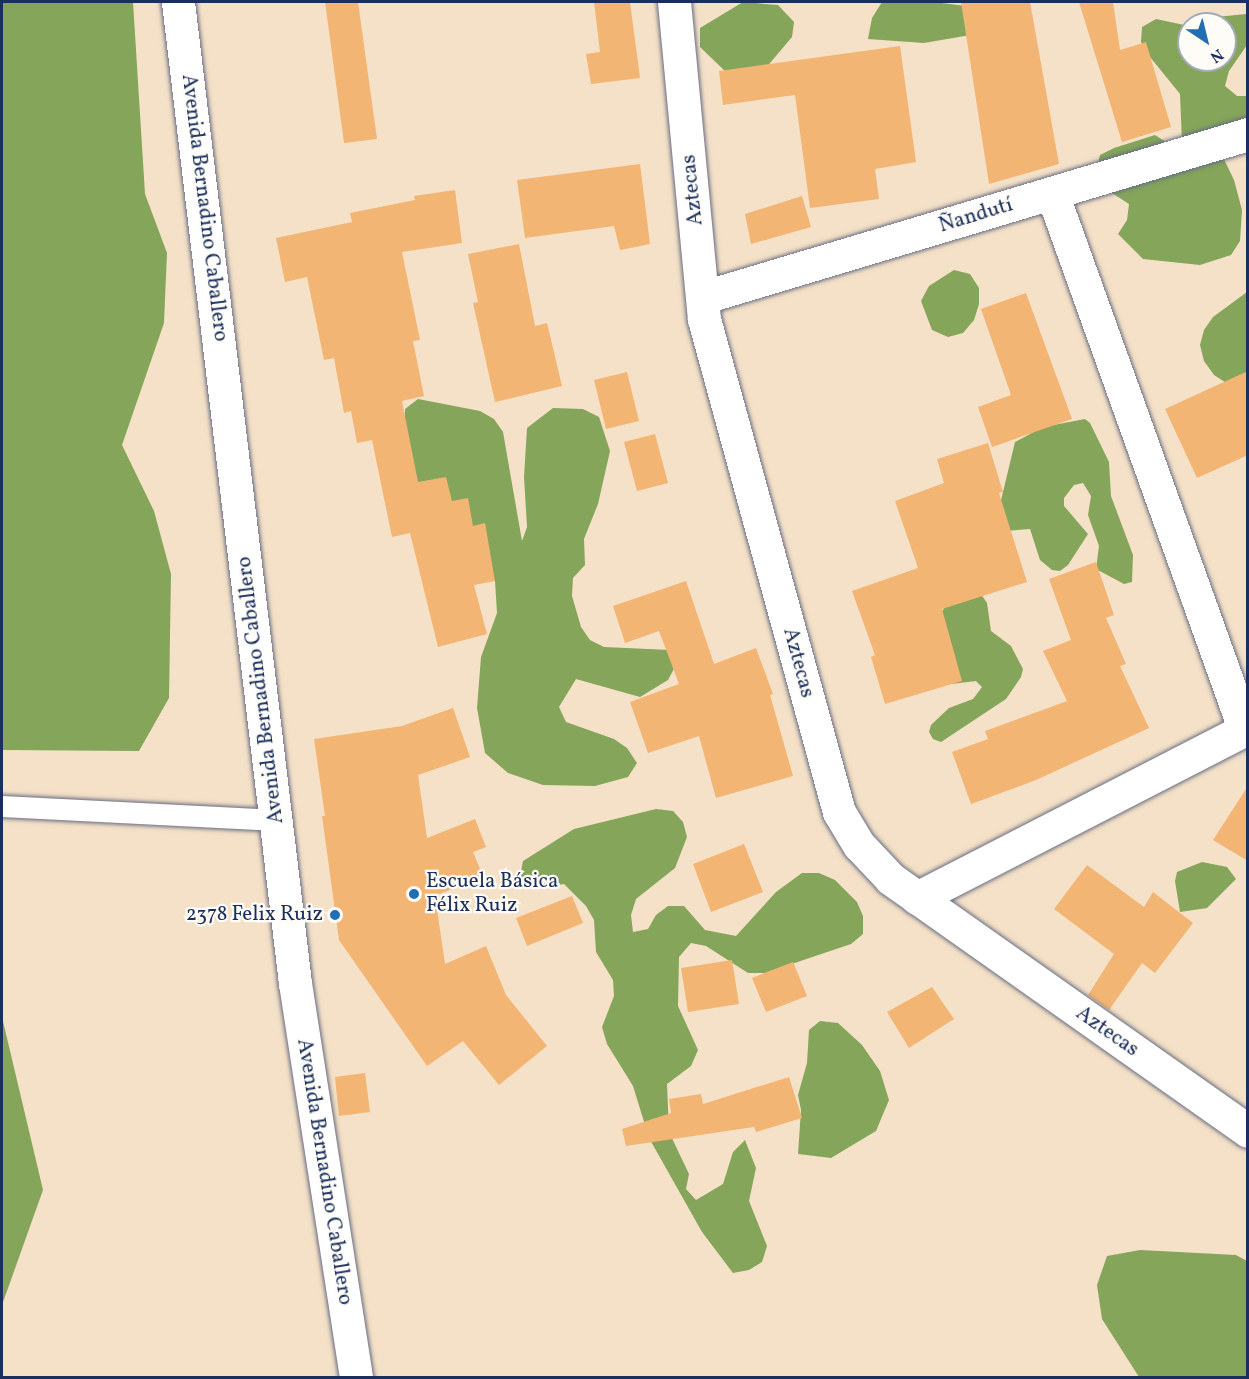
<!DOCTYPE html>
<html>
<head>
<meta charset="utf-8">
<style>
	body { margin:0 }
	#map { position:relative; width:1249px; height:1379px; overflow:hidden; background:#f5e1c7; font-family:Vollkorn,serif }
	div>[style] { position:absolute }
	.forest>* { inset:0; background:#85a55a }
	.building>* { inset:0; background:#f3b574 }
	.roads { filter:drop-shadow(0 0 2px #676d83) drop-shadow(0 0 2px #676d83) }
	.service>* { height:21px; margin:-10.5px; padding:0 10.5px; transform-origin:10.5px; border-radius:10.5px; background:#fff }
	.minor>* { height:33px; margin:-16.5px; padding:0 16.5px; transform-origin:16.5px; border-radius:16.5px; background:#fff }
	.primary>* { height:33px; margin:-16.5px; padding:0 16.5px; transform-origin:16.5px; border-radius:16.5px; background:#fff }
	.dots>* { width:16px; height:16px; translate:-50% -50%; box-sizing:border-box; border:3px solid #fdfcf7; border-radius:50% }
	span { translate:-50% -50%; white-space:nowrap; text-align:center; line-height:1.15; -webkit-text-stroke:4.5px #fdfcf7; paint-order:stroke }
	.street-label { font-size:21px; color:#1b2f5e }
	.poi-label { font-size:21px; color:#1b2f5e }
	.left { translate:0 -50%; text-align:left }
	.right { translate:-100% -50%; text-align:right }
	.frame { position:absolute; inset:0; border:3px solid #1b2f5e; pointer-events:none }
	.north { position:absolute; left:1177px; top:12px; width:60px; height:60px; box-sizing:border-box; background:#fdfcf7; border:2px solid #a3aaba; border-radius:50%; rotate:145deg; font-size:16px; font-weight:700; line-height:24px; text-align:center; color:#1b2f5e }
	.north::after { content:''; display:block; margin:auto; width:21px; height:27px; background:#1f6fb2; clip-path:polygon(50% 0,100% 100%,50% 72%,0 100%) }
</style>
</head>
<body>
<div id="map">
	<div class="forest">
		<i style="clip-path:polygon(2px 2px,133px 2px,145px 194px,167px 253px,164px 323px,122px 445px,154px 511px,171px 574px,169px 698px,139px 751px,2px 750px)"></i>
		<i style="clip-path:polygon(743px 2px,778px 5px,794px 22px,792px 37px,759px 76px,726px 72px,700px 47px,700px 28px)"></i>
		<i style="clip-path:polygon(882px 2px,934px 2px,966px 6px,976px 34px,924px 43px,868px 39px,872px 18px)"></i>
		<i style="clip-path:polygon(1246px 14px,1247px 45px,1229px 71px,1225px 86px,1237px 96px,1247px 96px,1247px 121px,1220px 151px,1234px 180px,1242px 210px,1240px 241px,1231px 255px,1200px 265px,1143px 259px,1118px 234px,1127px 220px,1129px 204px,1101px 186px,1096px 170px,1100px 155px,1114px 148px,1155px 135px,1169px 144px,1182px 142px,1180px 94px,1150px 57px,1141px 42px,1142px 27px,1156px 19px,1189px 26px,1189px 60px,1225px 60px,1225px 24px,1205px 24px,1216px 17px)"></i>
		<i style="clip-path:polygon(954px 270px,970px 274px,979px 288px,979px 304px,974px 320px,963px 333px,948px 337px,932px 330px,921px 301px,929px 286px)"></i>
		<i style="clip-path:polygon(1247px 292px,1247px 387px,1228px 384px,1214px 375px,1204px 361px,1200px 345px,1204px 330px,1213px 317px)"></i>
		<i style="clip-path:polygon(418px 399px,480px 411px,494px 419px,503px 432px,522px 541px,527px 527px,524px 477px,527px 428px,553px 408px,583px 409px,599px 417px,610px 451px,598px 504px,584px 539px,585px 565px,573px 578px,572px 596px,581px 627px,590px 640px,604px 647px,670px 650px,676px 665px,668px 680px,640px 697px,576px 679px,559px 707px,566px 722px,614px 739px,627px 748px,637px 763px,628px 777px,595px 786px,543px 785px,508px 773px,485px 753px,477px 708px,481px 657px,497px 613px,495px 581px,428px 505px,404px 463px,405px 409px)"></i>
		<i style="clip-path:polygon(1085px 419px,1090px 423px,1109px 462px,1111px 496px,1133px 555px,1132px 582px,1124px 584px,1096px 569px,1099px 546px,1088px 515px,1091px 496px,1083px 483px,1074px 485px,1064px 498px,1064px 506px,1088px 534px,1068px 565px,1060px 571px,1052px 570px,1040px 560px,1030px 529px,1005px 531px,997px 517px,1015px 442px,1043px 427px)"></i>
		<i style="clip-path:polygon(978px 590px,987px 603px,991px 631px,1011px 646px,1023px 669px,1021px 677px,1006px 699px,941px 742px,933px 739px,929px 732px,931px 725px,949px 708px,973px 699px,982px 687px,976px 681px,951px 684px,940px 615px,953px 593px)"></i>
		<i style="clip-path:polygon(656px 809px,673px 811px,683px 822px,687px 837px,675px 868px,636px 899px,631px 915px,633px 932px,648px 929px,656px 915px,668px 906px,684px 906px,705px 930px,736px 936px,776px 892px,802px 873px,819px 873px,835px 880px,857px 902px,863px 916px,863px 934px,851px 944px,765px 973px,748px 973px,706px 946px,691px 943px,679px 957px,678px 1006px,698px 1050px,691px 1066px,667px 1084px,669px 1132px,689px 1174px,686px 1189px,696px 1200px,723px 1184px,733px 1152px,745px 1140px,756px 1168px,749px 1201px,767px 1246px,762px 1262px,749px 1270px,733px 1273px,702px 1232px,649px 1138px,633px 1086px,607px 1044px,602px 1027px,614px 996px,613px 980px,596px 952px,594px 920px,586px 906px,564px 884px,531px 889px,520px 877px,523px 861px,574px 829px)"></i>
		<i style="clip-path:polygon(1202px 862px,1227px 867px,1236px 879px,1207px 908px,1180px 912px,1175px 881px,1177px 872px)"></i>
		<i style="clip-path:polygon(2px 1017px,43px 1190px,2px 1305px)"></i>
		<i style="clip-path:polygon(820px 1021px,838px 1023px,862px 1045px,880px 1071px,889px 1100px,876px 1131px,831px 1158px,798px 1154px,801px 1110px,798px 1095px,807px 1063px,809px 1030px)"></i>
		<i style="clip-path:polygon(1140px 1250px,1236px 1255px,1247px 1261px,1247px 1377px,1139px 1377px,1102px 1319px,1097px 1285px,1107px 1256px)"></i>
	</div>
	<div class="building">
		<i style="clip-path:polygon(325px 2px,358px 2px,377px 139px,344px 143px)"></i>
		<i style="clip-path:polygon(594px 2px,630px 2px,640px 78px,591px 84px,586px 54px,600px 52px)"></i>
		<i style="clip-path:polygon(961px 2px,1030px 2px,1059px 164px,989px 184px)"></i>
		<i style="clip-path:polygon(1079px 2px,1113px 2px,1120px 50px,1146px 42px,1171px 127px,1122px 142px)"></i>
		<i style="clip-path:polygon(900px 46px,916px 162px,875px 169px,879px 199px,810px 208px,795px 95px,723px 105px,719px 71px)"></i>
		<i style="clip-path:polygon(640px 164px,650px 244px,620px 250px,614px 226px,525px 238px,517px 180px)"></i>
		<i style="clip-path:polygon(455px 190px,462px 243px,402px 252px,420px 340px,413px 341px,424px 396px,402px 401px,418px 482px,446px 477px,452px 501px,468px 498px,473px 526px,485px 523px,495px 581px,474px 585px,487px 634px,438px 647px,410px 533px,392px 537px,372px 440px,357px 443px,351px 411px,344px 413px,334px 358px,324px 360px,307px 277px,285px 282px,276px 238px,352px 222px,350px 213px,415px 200px,414px 196px)"></i>
		<i style="clip-path:polygon(802px 196px,811px 227px,751px 244px,745px 214px)"></i>
		<i style="clip-path:polygon(519px 244px,535px 326px,547px 323px,562px 386px,495px 402px,473px 303px,478px 302px,468px 254px)"></i>
		<i style="clip-path:polygon(1026px 293px,1072px 419px,992px 447px,978px 407px,1011px 395px,981px 309px)"></i>
		<i style="clip-path:polygon(1248px 371px,1248px 455px,1197px 478px,1165px 409px)"></i>
		<i style="clip-path:polygon(627px 372px,639px 421px,606px 429px,594px 380px)"></i>
		<i style="clip-path:polygon(655px 434px,668px 483px,637px 491px,624px 442px)"></i>
		<i style="clip-path:polygon(988px 443px,1003px 492px,999px 493px,1027px 582px,942px 609px,962px 681px,885px 704px,871px 657px,875px 655px,852px 591px,918px 568px,895px 501px,944px 483px,937px 459px)"></i>
		<i style="clip-path:polygon(1096px 562px,1114px 615px,1106px 618px,1126px 664px,1120px 666px,1149px 728px,1036px 780px,971px 804px,952px 752px,988px 739px,985px 731px,1067px 701px,1043px 651px,1071px 640px,1049px 579px)"></i>
		<i style="clip-path:polygon(686px 581px,714px 664px,756px 648px,773px 694px,770px 695px,793px 776px,716px 798px,699px 736px,648px 753px,630px 702px,679px 684px,659px 631px,625px 643px,613px 606px)"></i>
		<i style="clip-path:polygon(453px 708px,470px 757px,418px 775px,427px 838px,475px 819px,486px 847px,473px 852px,483px 876px,435px 896px,445px 964px,486px 946px,506px 995px,547px 1046px,499px 1085px,463px 1041px,427px 1066px,339px 940px,322px 816px,325px 816px,314px 739px,402px 726px)"></i>
		<i style="clip-path:polygon(1248px 786px,1248px 861px,1213px 840px)"></i>
		<i style="clip-path:polygon(744px 844px,763px 892px,711px 912px,693px 864px)"></i>
		<i style="clip-path:polygon(1087px 865px,1144px 907px,1153px 892px,1193px 923px,1155px 973px,1142px 963px,1109px 1010px,1088px 995px,1114px 954px,1054px 909px)"></i>
		<i style="clip-path:polygon(572px 896px,583px 923px,527px 946px,516px 918px)"></i>
		<i style="clip-path:polygon(732px 960px,739px 1004px,688px 1012px,681px 968px)"></i>
		<i style="clip-path:polygon(793px 962px,807px 996px,766px 1012px,752px 978px)"></i>
		<i style="clip-path:polygon(932px 987px,954px 1019px,909px 1048px,887px 1012px)"></i>
		<i style="clip-path:polygon(365px 1073px,370px 1112px,339px 1116px,335px 1077px)"></i>
		<i style="clip-path:polygon(789px 1077px,802px 1118px,756px 1132px,754px 1127px,626px 1146px,622px 1129px,671px 1113px,669px 1099px,701px 1094px,703px 1104px)"></i>
	</div>
	<div class="roads">
		<div class="service">
			<i style="left:2px;top:806px;width:275px;rotate:2.9deg"></i>
		</div>
		<div class="minor">
			<i style="left:674px;top:2px;width:318px;rotate:84.6deg"></i>
			<i style="left:704px;top:319px;width:511px;rotate:74.69deg"></i>
			<i style="left:839px;top:812px;width:39px;rotate:59deg"></i>
			<i style="left:859px;top:845px;width:47px;rotate:46.7deg"></i>
			<i style="left:891px;top:879px;width:437px;rotate:35.2deg"></i>
			<i style="left:1052px;top:193px;width:568px;rotate:70.26deg"></i>
			<i style="left:704px;top:297px;width:568px;rotate:-16.68deg"></i>
			<i style="left:917px;top:898px;width:372px;rotate:-27.2deg"></i>
		</div>
		<div class="primary">
			<i style="left:178px;top:2px;width:988px;rotate:83.2deg"></i>
			<i style="left:295px;top:983px;width:400px;rotate:81.2deg"></i>
		</div>
	</div>
	<div class="dots">
		<i style="left:414px;top:894px;background:#1f6fb2"></i>
		<i style="left:335px;top:915px;background:#1f6fb2"></i>
	</div>
	<div class="street-label">
		<span style="left:693px;top:190px;rotate:-96deg">Aztecas</span>
		<span style="left:204px;top:208px;rotate:83deg">Avenida Bernadino Caballero</span>
		<span style="left:976px;top:216px;rotate:-17deg">Ñandutí</span>
		<span style="left:798px;top:663px;rotate:75deg">Aztecas</span>
		<span style="left:261px;top:690px;rotate:-97deg">Avenida Bernadino Caballero</span>
		<span style="left:1107px;top:1032px;rotate:35deg">Aztecas</span>
		<span style="left:324px;top:1172px;rotate:81deg">Avenida Bernadino Caballero</span>
	</div>
	<div class="poi-label">
		<span class="left" style="left:426px;top:894px">Escuela Básica<br>Félix Ruiz</span>
		<span class="right" style="left:323px;top:915px">2378 Felix Ruiz</span>
	</div>
	<div class="frame"></div>
	<div class="north">N</div>
</div>
</body>
</html>
